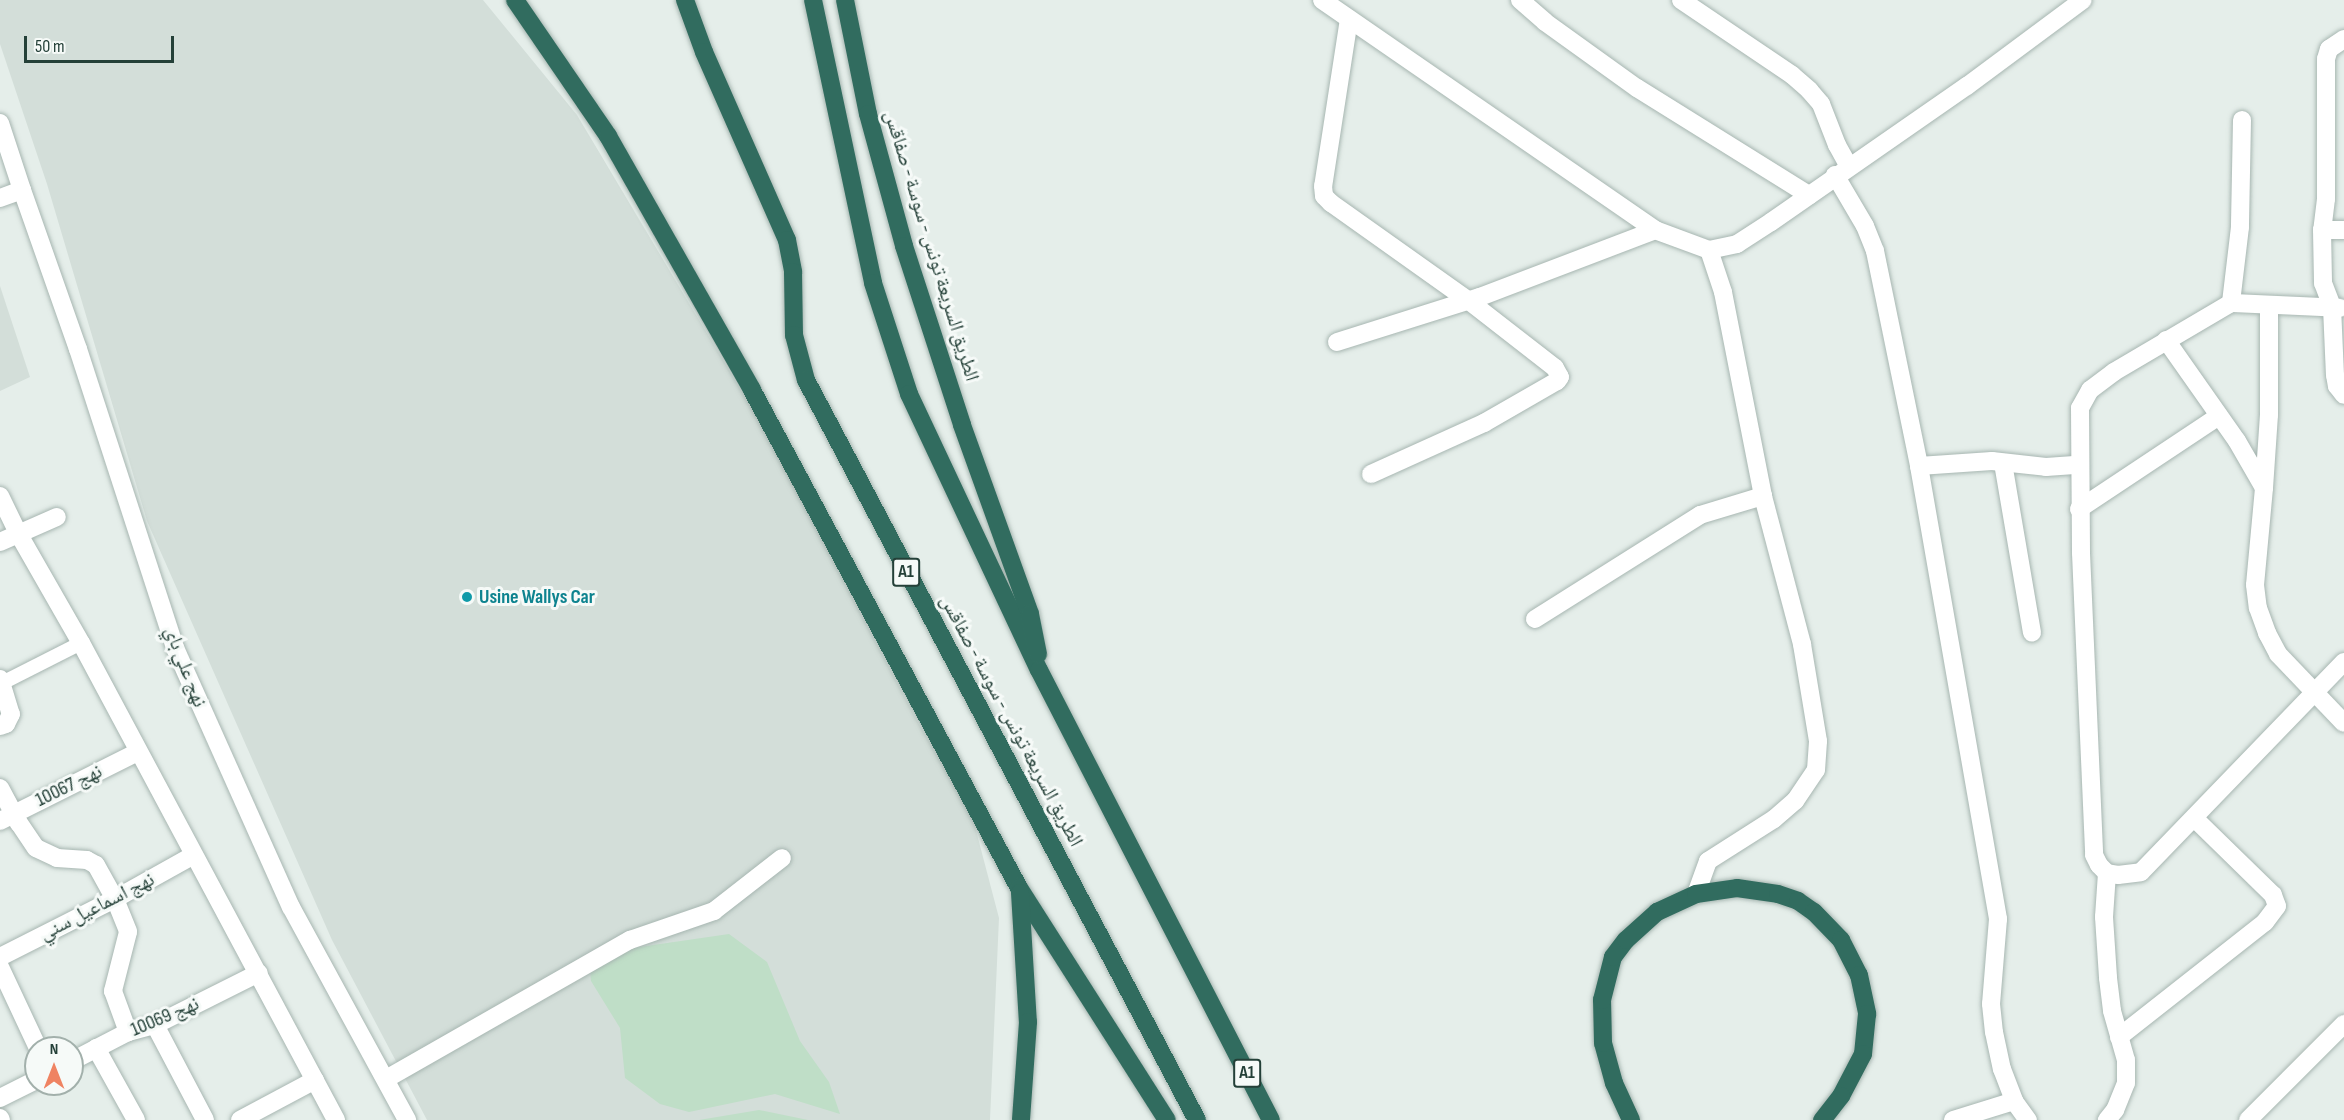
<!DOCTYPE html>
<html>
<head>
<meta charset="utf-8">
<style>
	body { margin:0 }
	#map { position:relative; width:2344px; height:1120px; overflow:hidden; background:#e5eeea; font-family:"Sofia Sans Condensed","Noto Naskh Arabic",sans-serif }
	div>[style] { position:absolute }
	.built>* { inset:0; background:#d3ded9 }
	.green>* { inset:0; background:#bfdec7 }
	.roads { filter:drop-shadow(0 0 2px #a7b6b1) drop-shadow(0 0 2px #a7b6b1) }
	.pedestrian>* { height:14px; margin:-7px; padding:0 7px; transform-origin:7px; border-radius:7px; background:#fff }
	.minor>* { height:18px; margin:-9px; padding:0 9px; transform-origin:9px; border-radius:9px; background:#fff }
	.tertiary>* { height:18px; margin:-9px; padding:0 9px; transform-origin:9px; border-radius:9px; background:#fff }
	.motorway>* { height:18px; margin:-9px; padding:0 9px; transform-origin:9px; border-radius:9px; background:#316c5f }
	.dots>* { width:16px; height:16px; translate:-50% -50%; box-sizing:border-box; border:3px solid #f6faf8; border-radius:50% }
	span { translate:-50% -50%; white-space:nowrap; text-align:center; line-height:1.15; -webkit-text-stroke:6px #f6faf8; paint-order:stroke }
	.shield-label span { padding:2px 4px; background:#f6faf8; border:2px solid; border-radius:4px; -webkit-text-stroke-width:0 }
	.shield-label { font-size:18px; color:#244038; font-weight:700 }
	.street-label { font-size:20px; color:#244038 }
	.culture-label { font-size:20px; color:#0d838f; font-weight:700 }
	.left { translate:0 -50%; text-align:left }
	.north { position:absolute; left:24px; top:1036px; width:60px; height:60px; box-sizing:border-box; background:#f6faf8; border:2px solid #a2b0ab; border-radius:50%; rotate:0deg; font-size:16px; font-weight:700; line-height:24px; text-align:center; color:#244038 }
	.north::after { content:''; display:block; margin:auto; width:21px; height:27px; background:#ef8362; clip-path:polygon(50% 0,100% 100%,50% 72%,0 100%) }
	.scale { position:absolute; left:24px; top:36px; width:150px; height:27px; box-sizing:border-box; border:3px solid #244038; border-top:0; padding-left:8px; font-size:18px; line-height:21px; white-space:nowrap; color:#244038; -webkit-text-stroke:4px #f6faf8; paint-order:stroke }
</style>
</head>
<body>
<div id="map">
	<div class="built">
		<i style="clip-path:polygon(0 0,483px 0,577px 115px,761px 424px,916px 719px,973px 819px,999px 918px,990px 1120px,427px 1120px,332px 940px,147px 521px,47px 184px,0 44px)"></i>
		<i style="clip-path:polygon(0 286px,30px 377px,0 391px)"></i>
	</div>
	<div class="green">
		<i style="clip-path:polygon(729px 934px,767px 962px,800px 1041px,829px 1082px,840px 1114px,775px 1094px,689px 1112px,660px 1104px,625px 1078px,620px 1028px,591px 981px,590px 969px,612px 951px)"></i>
		<i style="clip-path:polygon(759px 1110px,808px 1120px,699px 1120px)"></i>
	</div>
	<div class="roads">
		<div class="pedestrian">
			<i style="left:0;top:684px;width:91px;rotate:-26.8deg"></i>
		</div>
		<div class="minor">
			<i style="left:1322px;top:0;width:405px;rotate:34.6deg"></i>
			<i style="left:1655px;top:230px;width:58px;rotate:20.3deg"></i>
			<i style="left:1709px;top:250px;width:29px;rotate:-12deg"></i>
			<i style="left:1737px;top:244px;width:40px;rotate:-32.9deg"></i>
			<i style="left:1771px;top:222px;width:239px;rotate:-34.8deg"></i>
			<i style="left:1967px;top:86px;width:144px;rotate:-36.6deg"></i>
			<i style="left:1520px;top:0;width:33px;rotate:41deg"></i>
			<i style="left:1545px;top:22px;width:113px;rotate:35.7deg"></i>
			<i style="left:1637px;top:88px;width:203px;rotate:31.9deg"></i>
			<i style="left:1681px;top:0;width:134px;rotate:34deg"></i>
			<i style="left:1792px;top:75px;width:23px;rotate:41deg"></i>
			<i style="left:1809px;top:90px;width:18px;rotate:49deg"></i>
			<i style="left:1821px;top:104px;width:44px;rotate:68.7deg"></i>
			<i style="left:1837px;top:145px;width:25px;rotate:61deg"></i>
			<i style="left:1349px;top:19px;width:169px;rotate:98.8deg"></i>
			<i style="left:1323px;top:186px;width:10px;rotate:84deg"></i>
			<i style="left:1324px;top:196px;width:10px;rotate:45deg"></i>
			<i style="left:1331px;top:203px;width:169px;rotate:35.4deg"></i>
			<i style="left:1469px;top:301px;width:109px;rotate:37.9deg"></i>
			<i style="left:1555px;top:368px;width:10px;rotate:61deg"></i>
			<i style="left:1560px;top:377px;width:5px;rotate:127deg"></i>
			<i style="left:1557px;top:381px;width:84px;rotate:150.1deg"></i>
			<i style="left:1484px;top:423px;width:124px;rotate:155.7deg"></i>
			<i style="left:2344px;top:39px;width:18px;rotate:146deg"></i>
			<i style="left:2329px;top:49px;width:10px;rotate:107deg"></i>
			<i style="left:2326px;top:59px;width:140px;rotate:90deg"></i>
			<i style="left:2326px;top:199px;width:31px;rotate:97deg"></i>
			<i style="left:2322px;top:230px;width:53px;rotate:88.9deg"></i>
			<i style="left:2323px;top:283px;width:26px;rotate:69deg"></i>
			<i style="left:2332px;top:307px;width:68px;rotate:87.5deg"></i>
			<i style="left:2335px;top:375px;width:11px;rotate:80deg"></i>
			<i style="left:2337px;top:386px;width:11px;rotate:52deg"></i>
			<i style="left:2242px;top:120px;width:107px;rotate:91.1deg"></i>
			<i style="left:2240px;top:227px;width:77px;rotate:96.8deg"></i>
			<i style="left:2231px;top:303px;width:136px;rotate:149.5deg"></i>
			<i style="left:2114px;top:372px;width:30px;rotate:143deg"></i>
			<i style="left:2090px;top:390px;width:21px;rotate:119deg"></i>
			<i style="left:2080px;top:408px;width:145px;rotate:89.6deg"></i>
			<i style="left:2081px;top:553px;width:302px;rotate:87.5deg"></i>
			<i style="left:2094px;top:855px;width:11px;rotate:63deg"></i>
			<i style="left:2099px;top:865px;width:11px;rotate:45deg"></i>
			<i style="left:2107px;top:873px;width:11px;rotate:10deg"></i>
			<i style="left:2118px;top:875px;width:23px;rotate:-7deg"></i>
			<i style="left:2141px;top:872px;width:292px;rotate:-46deg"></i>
			<i style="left:1835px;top:175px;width:59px;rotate:59.5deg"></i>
			<i style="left:1865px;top:226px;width:27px;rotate:68deg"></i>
			<i style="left:1875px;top:251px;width:219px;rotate:78.4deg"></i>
			<i style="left:1919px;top:466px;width:460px;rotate:80.1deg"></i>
			<i style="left:1998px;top:919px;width:85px;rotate:94.7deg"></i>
			<i style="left:1991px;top:1004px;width:28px;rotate:84deg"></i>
			<i style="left:1994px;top:1032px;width:38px;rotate:78deg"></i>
			<i style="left:2002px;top:1069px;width:34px;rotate:69deg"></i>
			<i style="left:2014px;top:1101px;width:24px;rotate:54deg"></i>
			<i style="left:22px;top:190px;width:169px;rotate:70.6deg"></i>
			<i style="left:78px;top:349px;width:314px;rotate:72deg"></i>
			<i style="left:175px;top:648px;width:284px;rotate:65.9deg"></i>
			<i style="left:291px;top:907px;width:243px;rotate:61.4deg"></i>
			<i style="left:2322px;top:230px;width:22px"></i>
			<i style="left:2231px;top:303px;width:109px;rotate:2.6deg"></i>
			<i style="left:2166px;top:340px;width:123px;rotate:54.9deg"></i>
			<i style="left:2237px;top:441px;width:54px;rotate:60.1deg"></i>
			<i style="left:2264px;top:488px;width:97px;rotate:95.3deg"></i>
			<i style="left:2255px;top:585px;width:23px;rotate:83deg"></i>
			<i style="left:2258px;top:608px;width:27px;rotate:70deg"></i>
			<i style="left:2267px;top:633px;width:24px;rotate:62deg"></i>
			<i style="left:2278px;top:654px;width:95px;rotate:46.3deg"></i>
			<i style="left:1337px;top:342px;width:150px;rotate:-17.5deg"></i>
			<i style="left:1480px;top:297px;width:187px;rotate:-20.9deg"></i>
			<i style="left:2003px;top:463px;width:172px;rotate:80.3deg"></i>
			<i style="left:1919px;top:466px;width:73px;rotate:-3.9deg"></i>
			<i style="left:1992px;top:461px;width:54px;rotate:6.3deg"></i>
			<i style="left:2046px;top:467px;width:32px;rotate:-4deg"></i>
			<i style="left:2264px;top:488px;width:73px;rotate:-86.1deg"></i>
			<i style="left:2269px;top:415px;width:109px;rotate:-90deg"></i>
			<i style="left:0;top:496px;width:41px;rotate:64.1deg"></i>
			<i style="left:18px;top:533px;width:127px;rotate:60.2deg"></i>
			<i style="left:81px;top:643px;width:541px;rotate:61.87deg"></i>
			<i style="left:2079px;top:509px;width:168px;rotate:-33.6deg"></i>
			<i style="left:0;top:542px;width:62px;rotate:-23.7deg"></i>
			<i style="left:1535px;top:619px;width:195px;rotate:-32.2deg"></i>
			<i style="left:1700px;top:515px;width:66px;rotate:-16.8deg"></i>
			<i style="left:0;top:679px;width:37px;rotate:73deg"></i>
			<i style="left:11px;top:714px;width:11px;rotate:117deg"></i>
			<i style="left:6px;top:724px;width:6px;rotate:162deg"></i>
			<i style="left:0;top:788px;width:40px;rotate:62deg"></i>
			<i style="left:19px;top:823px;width:30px;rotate:56deg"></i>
			<i style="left:36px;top:848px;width:23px;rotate:25deg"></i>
			<i style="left:57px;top:858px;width:30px;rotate:4deg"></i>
			<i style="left:87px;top:860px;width:10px;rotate:29deg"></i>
			<i style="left:96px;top:865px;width:39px;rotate:61deg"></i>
			<i style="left:115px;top:899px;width:35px;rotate:68deg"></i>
			<i style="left:128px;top:932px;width:61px;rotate:104.3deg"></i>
			<i style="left:113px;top:991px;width:44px;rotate:69.9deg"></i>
			<i style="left:0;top:821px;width:154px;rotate:-26.6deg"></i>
			<i style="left:2107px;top:873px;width:44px;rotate:93.9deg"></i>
			<i style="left:2104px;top:917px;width:61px;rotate:86.2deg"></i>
			<i style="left:2108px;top:978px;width:33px;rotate:83deg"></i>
			<i style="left:2112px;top:1011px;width:51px;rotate:74.1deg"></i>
			<i style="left:2126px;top:1060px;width:23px;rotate:90deg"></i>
			<i style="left:2126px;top:1083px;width:29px;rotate:112deg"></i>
			<i style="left:2115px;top:1110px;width:13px;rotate:129deg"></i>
			<i style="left:1696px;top:894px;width:35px;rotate:-70deg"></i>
			<i style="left:1708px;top:861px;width:78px;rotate:-32.5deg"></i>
			<i style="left:1774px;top:819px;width:28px;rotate:-41deg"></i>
			<i style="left:1795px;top:801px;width:37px;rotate:-56deg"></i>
			<i style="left:1816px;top:770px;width:29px;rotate:-86deg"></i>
			<i style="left:1818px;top:741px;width:98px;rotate:-99.4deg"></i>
			<i style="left:1802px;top:644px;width:153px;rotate:-104.8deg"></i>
			<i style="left:1763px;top:496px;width:208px;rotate:-101.1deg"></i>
			<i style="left:1723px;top:292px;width:44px;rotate:-108.4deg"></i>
			<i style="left:0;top:957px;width:129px;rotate:-26.8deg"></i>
			<i style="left:115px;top:899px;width:90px;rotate:-29.1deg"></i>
			<i style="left:0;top:967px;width:89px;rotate:64.9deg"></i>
			<i style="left:155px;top:1025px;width:107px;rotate:62.2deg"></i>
			<i style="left:2119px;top:1037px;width:186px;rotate:-38.2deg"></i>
			<i style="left:2265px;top:922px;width:20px;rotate:-53deg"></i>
			<i style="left:2277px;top:906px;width:12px;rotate:-110deg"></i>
			<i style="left:2273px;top:895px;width:110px;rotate:-135.7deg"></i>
			<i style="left:96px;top:1048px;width:82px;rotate:60.9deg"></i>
			<i style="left:72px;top:1061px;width:63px;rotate:-27.4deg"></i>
			<i style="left:128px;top:1032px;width:28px;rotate:-15deg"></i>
			<i style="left:155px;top:1025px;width:116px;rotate:-26.6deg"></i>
			<i style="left:386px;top:1079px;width:281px;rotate:-29.7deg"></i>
			<i style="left:630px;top:940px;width:89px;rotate:-19deg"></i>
			<i style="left:714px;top:911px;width:86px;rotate:-37.9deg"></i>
			<i style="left:0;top:1098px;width:40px;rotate:-26.6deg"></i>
			<i style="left:0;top:1118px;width:2px;rotate:63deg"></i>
			<i style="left:240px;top:1120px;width:85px;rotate:-28.1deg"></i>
			<i style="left:1953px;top:1120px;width:64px;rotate:-17.3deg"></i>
			<i style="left:2248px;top:1120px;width:136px;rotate:-45deg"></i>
		</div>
		<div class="tertiary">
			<i style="left:0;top:123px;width:71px;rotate:71.8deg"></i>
			<i style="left:22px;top:190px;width:23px;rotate:160deg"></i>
		</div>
		<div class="motorway">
			<i style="left:515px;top:0;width:165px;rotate:55.6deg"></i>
			<i style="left:608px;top:136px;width:292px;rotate:60.4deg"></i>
			<i style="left:752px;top:390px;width:565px;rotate:61.8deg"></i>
			<i style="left:1019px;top:888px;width:275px;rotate:57.5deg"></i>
			<i style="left:685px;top:0;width:55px;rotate:69.9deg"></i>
			<i style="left:704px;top:52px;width:206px;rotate:66.2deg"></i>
			<i style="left:787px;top:240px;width:33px;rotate:79deg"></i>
			<i style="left:793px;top:272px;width:63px;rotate:89.1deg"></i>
			<i style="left:794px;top:335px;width:47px;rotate:75.1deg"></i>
			<i style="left:806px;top:380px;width:837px;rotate:62.15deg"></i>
			<i style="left:813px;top:0;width:289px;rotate:78deg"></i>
			<i style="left:873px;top:283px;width:117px;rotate:72deg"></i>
			<i style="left:909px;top:394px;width:305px;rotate:64.8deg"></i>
			<i style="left:1039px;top:670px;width:506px;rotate:62.73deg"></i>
			<i style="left:845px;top:0;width:116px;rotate:78.6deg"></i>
			<i style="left:868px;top:114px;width:137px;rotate:74.7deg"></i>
			<i style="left:904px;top:246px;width:188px;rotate:72deg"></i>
			<i style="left:962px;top:425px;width:201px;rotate:70.2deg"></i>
			<i style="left:1030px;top:614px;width:41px;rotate:78.7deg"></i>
			<i style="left:1020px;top:893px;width:129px;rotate:86.5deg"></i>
			<i style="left:1028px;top:1022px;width:98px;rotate:94.1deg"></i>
			<i style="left:1631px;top:1120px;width:41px;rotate:-114.7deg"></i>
			<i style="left:1614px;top:1083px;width:41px;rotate:-105.4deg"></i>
			<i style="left:1603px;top:1043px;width:43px;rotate:-91.3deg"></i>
			<i style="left:1602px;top:1000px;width:44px;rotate:-75.7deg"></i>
			<i style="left:1613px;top:957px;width:21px;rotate:-53deg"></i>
			<i style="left:1626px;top:940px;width:42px;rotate:-42.1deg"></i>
			<i style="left:1657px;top:912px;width:43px;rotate:-24.8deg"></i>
			<i style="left:1696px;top:894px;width:41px;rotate:-8.3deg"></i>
			<i style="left:1737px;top:888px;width:41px;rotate:8.3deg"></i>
			<i style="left:1778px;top:894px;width:21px;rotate:19deg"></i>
			<i style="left:1798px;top:901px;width:19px;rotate:35deg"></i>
			<i style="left:1814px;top:912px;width:39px;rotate:46deg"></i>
			<i style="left:1841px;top:940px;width:39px;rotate:63deg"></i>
			<i style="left:1859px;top:975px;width:40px;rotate:78deg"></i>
			<i style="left:1867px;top:1014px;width:40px;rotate:95.7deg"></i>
			<i style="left:1863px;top:1054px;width:47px;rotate:117.6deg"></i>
			<i style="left:1841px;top:1096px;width:31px;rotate:128deg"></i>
		</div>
	</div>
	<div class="dots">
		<i style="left:467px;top:597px;background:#0f9aa8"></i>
	</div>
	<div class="shield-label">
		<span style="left:906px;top:572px">A1</span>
		<span style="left:1247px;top:1073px">A1</span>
	</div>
	<div class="street-label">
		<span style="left:931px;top:246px;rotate:73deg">الطريق السريعة تونس - سوسة - صفاقس</span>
		<span style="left:185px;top:667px;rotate:69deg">نهج علي باي</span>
		<span style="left:1011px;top:721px;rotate:62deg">الطريق السريعة تونس - سوسة - صفاقس</span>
		<span style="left:69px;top:786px;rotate:-26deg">نهج 10067</span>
		<span style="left:97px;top:907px;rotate:-27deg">نهج اسماعيل سني</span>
		<span style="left:165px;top:1017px;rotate:-23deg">نهج 10069</span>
	</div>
	<div class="culture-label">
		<span class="left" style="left:479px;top:597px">Usine Wallys Car</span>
	</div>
	<div class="north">N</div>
	<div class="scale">50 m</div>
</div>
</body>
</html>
